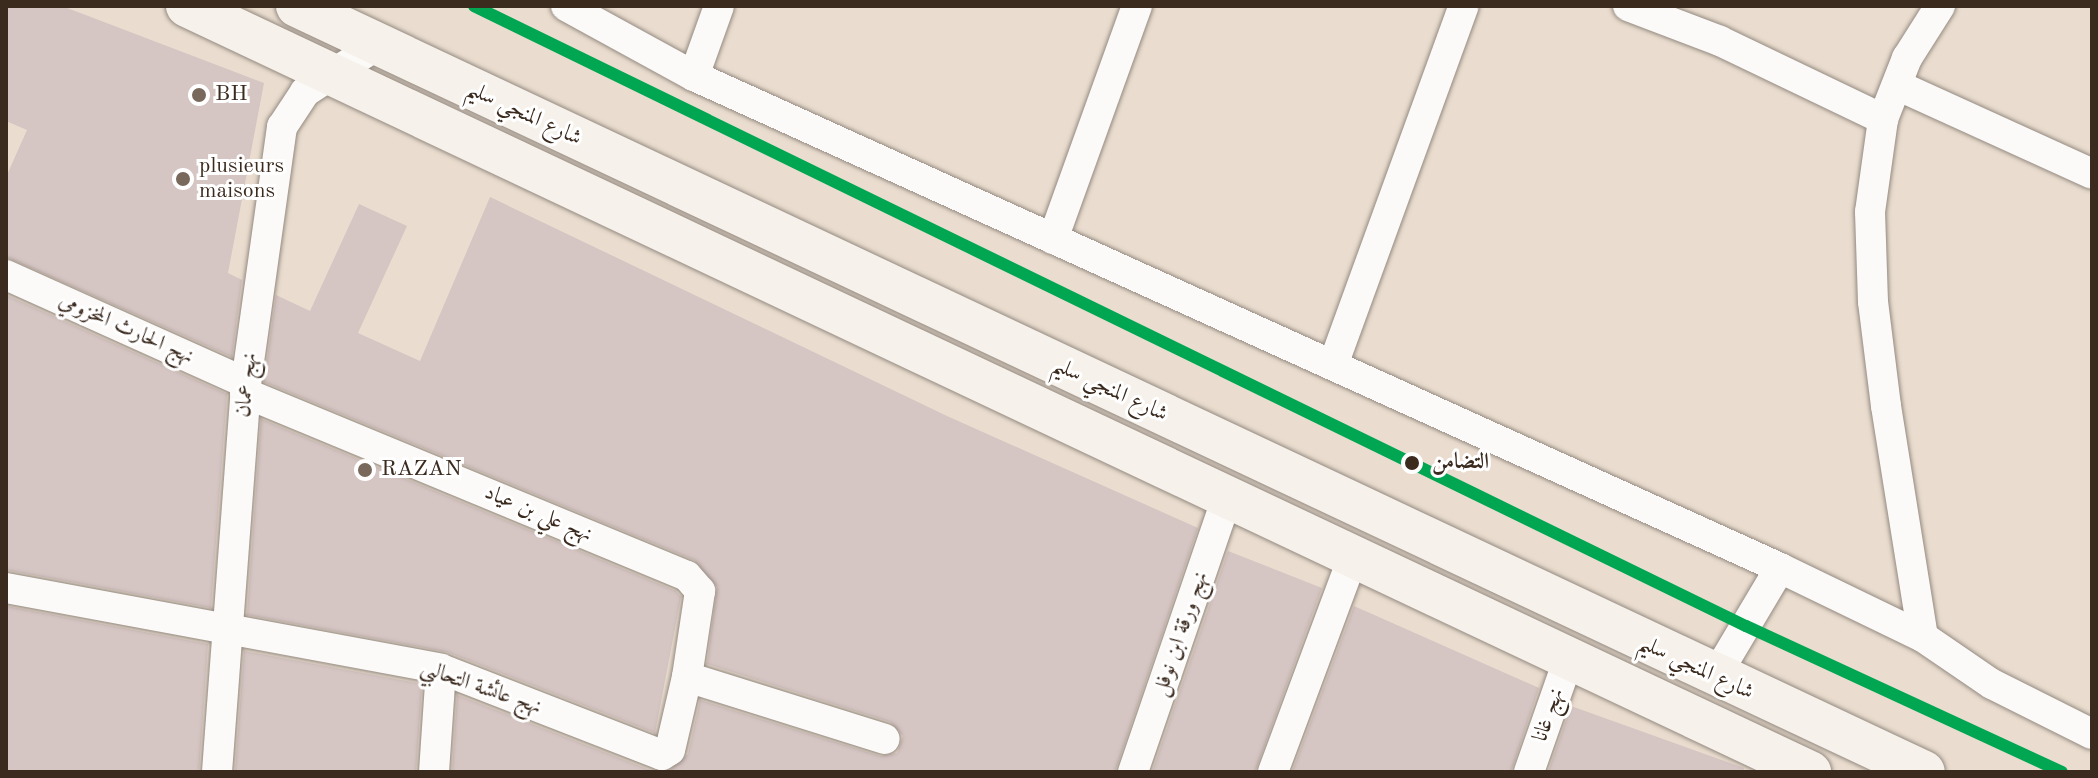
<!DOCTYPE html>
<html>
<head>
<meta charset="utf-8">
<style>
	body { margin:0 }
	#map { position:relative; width:2098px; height:778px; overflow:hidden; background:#eaddcf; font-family:"Old Standard TT",Amiri,serif }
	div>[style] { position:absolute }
	.building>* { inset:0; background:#d5c5c3 }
	.roads { filter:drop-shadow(0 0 2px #948a81) drop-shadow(0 0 2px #948a81) }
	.minor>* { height:30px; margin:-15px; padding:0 15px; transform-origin:15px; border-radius:15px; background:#fcfaf8 }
	.secondary>* { height:42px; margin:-21px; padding:0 21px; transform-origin:21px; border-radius:21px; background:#f6f1ea }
	.rail-1>* { height:12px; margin:-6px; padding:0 6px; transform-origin:6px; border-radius:6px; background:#00a651 }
	.dots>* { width:22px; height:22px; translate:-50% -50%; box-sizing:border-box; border:4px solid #fff; border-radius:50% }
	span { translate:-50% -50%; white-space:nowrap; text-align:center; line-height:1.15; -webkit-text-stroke:6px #fff; paint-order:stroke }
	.poi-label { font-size:22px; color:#3b2a1e }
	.left { translate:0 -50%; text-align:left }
	.street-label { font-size:22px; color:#3b2a1e }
	.stop-label { font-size:22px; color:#3b2a1e; font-weight:700 }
	.frame { position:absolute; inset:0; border:8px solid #3b2a1e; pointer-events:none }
</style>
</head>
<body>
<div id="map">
	<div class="building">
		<i style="clip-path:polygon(6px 6px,62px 6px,264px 83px,228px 273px,242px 280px,232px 357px,6px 257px,6px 177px,27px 130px,6px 121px)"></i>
		<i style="clip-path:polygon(490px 197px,947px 416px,1198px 528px,1115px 772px,667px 772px,688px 754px,700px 700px,880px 756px,897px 753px,903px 736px,890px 722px,707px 664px,717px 587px,694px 560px,264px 382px,276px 295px,310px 311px,359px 204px,407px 226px,358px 333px,420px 361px)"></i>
		<i style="clip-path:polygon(6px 295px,227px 394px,211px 608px,6px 570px)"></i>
		<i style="clip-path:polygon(261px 419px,676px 591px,681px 597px,655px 733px,447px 652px,247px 615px)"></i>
		<i style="clip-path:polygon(1228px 551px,1322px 588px,1255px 772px,1152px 772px)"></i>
		<i style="clip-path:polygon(6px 606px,208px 644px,199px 772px,6px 772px)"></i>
		<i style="clip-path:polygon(1354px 606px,1539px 688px,1511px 772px,1292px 772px)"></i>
		<i style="clip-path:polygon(244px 651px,422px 684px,416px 772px,235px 772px)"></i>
		<i style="clip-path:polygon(457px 695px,655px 772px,656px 772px,452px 772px)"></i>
		<i style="clip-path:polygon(1571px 706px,1744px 768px,1743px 772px,1548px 772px)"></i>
	</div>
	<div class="roads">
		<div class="minor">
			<i style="left:566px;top:6px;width:146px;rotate:28.7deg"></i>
			<i style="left:694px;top:76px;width:1192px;rotate:24.37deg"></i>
			<i style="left:1628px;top:6px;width:98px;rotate:20.8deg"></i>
			<i style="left:1720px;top:41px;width:181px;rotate:25.6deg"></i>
			<i style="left:694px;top:76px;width:74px;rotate:-70.3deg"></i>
			<i style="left:1897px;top:85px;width:214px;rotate:24.5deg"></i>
			<i style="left:1053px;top:239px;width:248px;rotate:-70.2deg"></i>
			<i style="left:6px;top:275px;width:263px;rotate:24.2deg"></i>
			<i style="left:1333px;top:365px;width:382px;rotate:-70deg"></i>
			<i style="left:245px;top:393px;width:478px;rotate:22.5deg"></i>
			<i style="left:687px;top:576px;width:20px;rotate:49deg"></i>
			<i style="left:700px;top:591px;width:87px;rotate:98.6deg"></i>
			<i style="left:6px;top:588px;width:442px;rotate:10.5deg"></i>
			<i style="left:441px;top:669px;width:237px;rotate:21.3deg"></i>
			<i style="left:662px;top:755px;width:9px;rotate:-32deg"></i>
			<i style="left:670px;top:750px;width:75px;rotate:-76.9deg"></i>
			<i style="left:687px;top:677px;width:207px;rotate:17.4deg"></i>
			<i style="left:1923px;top:637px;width:234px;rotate:-99.1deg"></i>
			<i style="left:1886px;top:406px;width:105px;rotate:-97.1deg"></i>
			<i style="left:1873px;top:302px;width:90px;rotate:-91.9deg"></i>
			<i style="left:1870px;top:212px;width:94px;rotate:-82deg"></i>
			<i style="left:1883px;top:119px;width:66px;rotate:-68.5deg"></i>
			<i style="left:1907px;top:58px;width:62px;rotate:-57.6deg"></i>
			<i style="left:1715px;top:677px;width:127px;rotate:-59.2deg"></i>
			<i style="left:1780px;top:568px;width:159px;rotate:25.8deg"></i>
			<i style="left:1923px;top:637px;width:83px;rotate:34.3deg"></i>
			<i style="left:1992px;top:684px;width:112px;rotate:26.6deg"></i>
			<i style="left:217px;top:772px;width:390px;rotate:-85.7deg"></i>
			<i style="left:246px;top:383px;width:259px;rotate:-82deg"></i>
			<i style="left:282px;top:127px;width:42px;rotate:-56.7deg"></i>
			<i style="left:305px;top:92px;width:86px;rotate:-33.1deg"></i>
			<i style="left:434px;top:772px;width:103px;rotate:-86.1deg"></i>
			<i style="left:1133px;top:772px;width:293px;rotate:-71.1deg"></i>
			<i style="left:1273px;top:772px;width:229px;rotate:-69.6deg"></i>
			<i style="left:1529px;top:772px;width:121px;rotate:-70.7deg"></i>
		</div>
		<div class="secondary">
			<i style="left:187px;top:6px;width:1795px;rotate:25.27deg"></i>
			<i style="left:297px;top:6px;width:1798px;rotate:25.21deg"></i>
		</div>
	</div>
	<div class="rail-1">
		<i style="left:474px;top:6px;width:1415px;rotate:25.99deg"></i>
		<i style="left:1746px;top:626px;width:348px;rotate:24.8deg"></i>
	</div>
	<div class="dots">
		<i style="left:199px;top:95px;background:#78695c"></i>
		<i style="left:183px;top:179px;background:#78695c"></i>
		<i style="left:1412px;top:463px;background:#3b2a1e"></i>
		<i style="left:365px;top:470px;background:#78695c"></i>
	</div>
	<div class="poi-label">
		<span class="left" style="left:215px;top:95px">BH</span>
		<span class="left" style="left:199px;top:179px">plusieurs<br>maisons</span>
		<span class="left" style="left:381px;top:470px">RAZAN</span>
	</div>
	<div class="street-label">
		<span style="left:524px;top:114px;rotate:25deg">شارع المنجي سليم</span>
		<span style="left:126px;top:329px;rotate:24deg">نهج الحارث المخزومي</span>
		<span style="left:247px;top:385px;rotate:-84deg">نهج عمان</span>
		<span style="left:1110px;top:390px;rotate:25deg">شارع المنجي سليم</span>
		<span style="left:538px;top:514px;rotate:23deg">نهج علي بن عياد</span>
		<span style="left:1181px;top:634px;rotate:-71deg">نهج ورقة ابن نوفل</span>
		<span style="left:1696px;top:668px;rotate:25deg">شارع المنجي سليم</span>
		<span style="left:481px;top:688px;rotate:19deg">نهج عائشة التحالبي</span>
		<span style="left:1549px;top:715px;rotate:-71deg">نهج غانا</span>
	</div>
	<div class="stop-label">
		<span class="left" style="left:1432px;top:463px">التضامن</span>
	</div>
	<div class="frame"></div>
</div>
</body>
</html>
